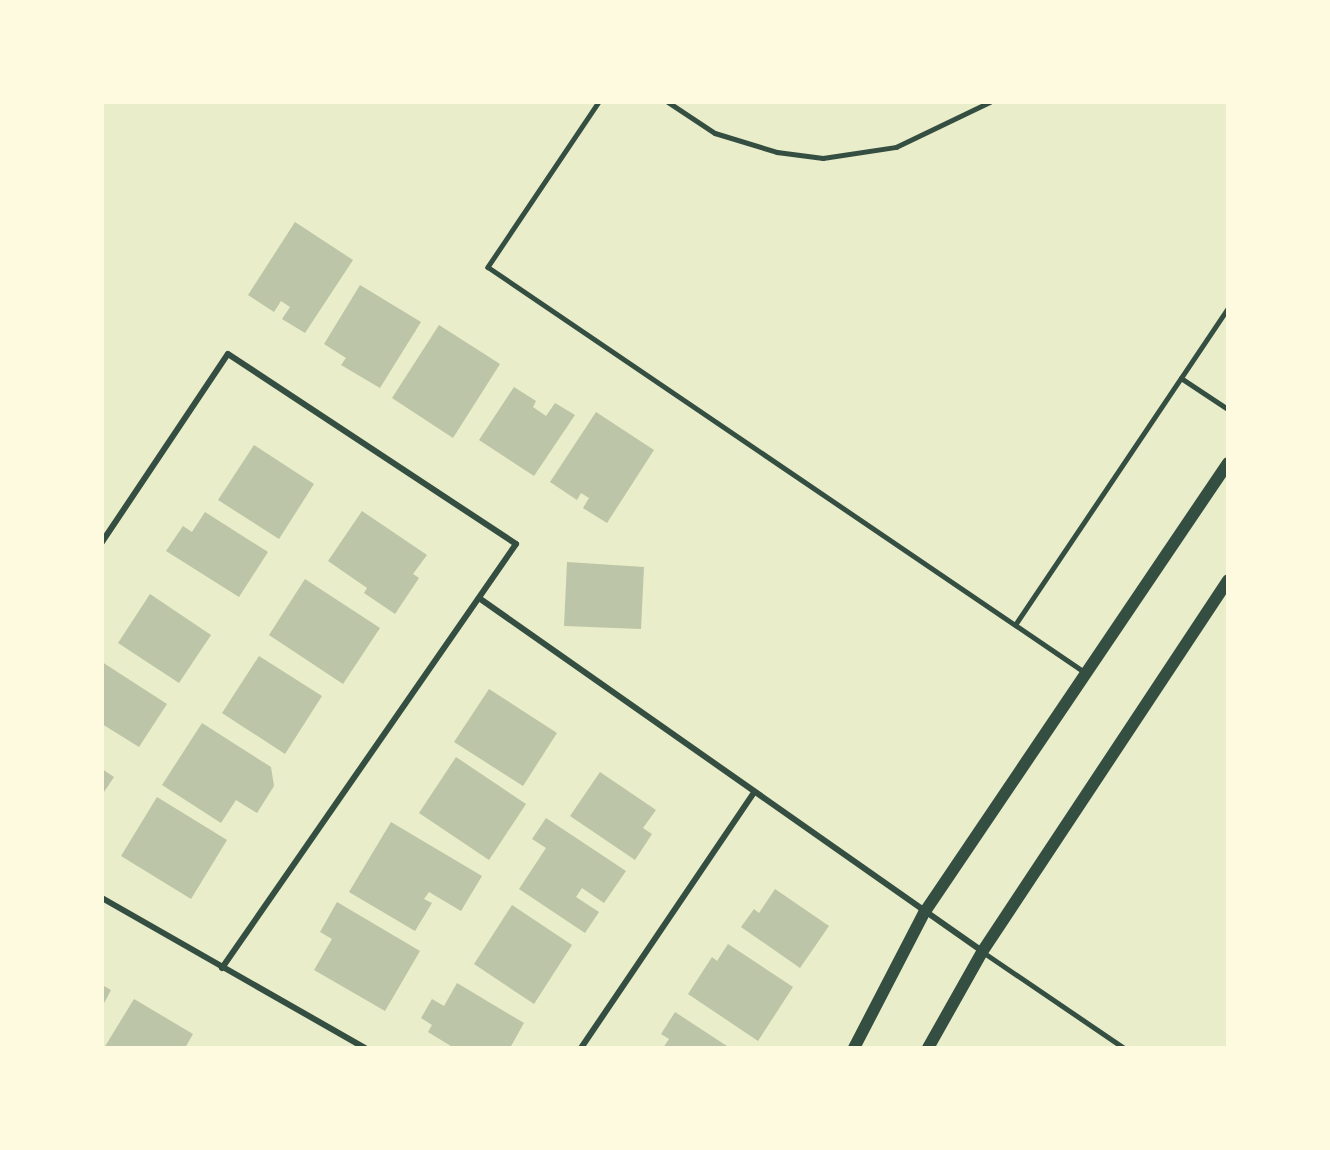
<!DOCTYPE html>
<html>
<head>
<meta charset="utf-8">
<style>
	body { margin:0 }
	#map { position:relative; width:1330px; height:1150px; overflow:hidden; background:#e9edc9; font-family:Commissioner,sans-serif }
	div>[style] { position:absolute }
	.building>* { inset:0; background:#bcc5a7 }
	.service>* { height:4.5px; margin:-2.25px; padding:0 2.25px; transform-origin:2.25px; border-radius:2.25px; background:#344e41 }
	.minor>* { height:6px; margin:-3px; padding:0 3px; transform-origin:3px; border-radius:3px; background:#344e41 }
	.secondary>* { height:12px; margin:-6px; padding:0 6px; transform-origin:6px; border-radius:6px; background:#344e41 }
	span { translate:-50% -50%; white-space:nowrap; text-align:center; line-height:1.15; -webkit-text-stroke:6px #fefae0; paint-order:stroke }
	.frame { position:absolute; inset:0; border:104px solid #fefae0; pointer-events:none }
</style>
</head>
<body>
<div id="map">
	<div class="building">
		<i style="clip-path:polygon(295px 222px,353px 260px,305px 333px,282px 319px,290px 307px,281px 301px,274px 312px,248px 295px)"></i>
		<i style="clip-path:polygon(360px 285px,421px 322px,380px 388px,341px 365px,346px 358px,324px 344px)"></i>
		<i style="clip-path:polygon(439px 325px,500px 364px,453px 438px,392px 398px)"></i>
		<i style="clip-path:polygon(514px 387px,536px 401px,533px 407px,546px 416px,555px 403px,575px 415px,534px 476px,479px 440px)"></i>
		<i style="clip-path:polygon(596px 412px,654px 450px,607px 523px,583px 508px,589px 498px,581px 493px,577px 500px,550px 482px)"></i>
		<i style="clip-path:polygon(254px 445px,314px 484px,279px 539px,218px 500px)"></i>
		<i style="clip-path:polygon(362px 511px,427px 555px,413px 574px,419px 578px,395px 614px,364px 593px,367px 588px,328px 561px)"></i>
		<i style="clip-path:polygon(205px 512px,268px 552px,239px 597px,166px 551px,183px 526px,192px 532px)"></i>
		<i style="clip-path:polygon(567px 562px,644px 567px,641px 629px,564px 626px)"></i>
		<i style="clip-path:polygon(305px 579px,380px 628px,343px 684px,269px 635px)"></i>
		<i style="clip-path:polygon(150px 594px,211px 635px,179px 683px,118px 643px)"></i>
		<i style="clip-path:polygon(259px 656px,322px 696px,285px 754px,222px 713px)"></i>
		<i style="clip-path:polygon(102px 662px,167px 704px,139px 747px,102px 724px)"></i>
		<i style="clip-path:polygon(489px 689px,557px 733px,523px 786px,454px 742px)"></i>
		<i style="clip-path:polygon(202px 723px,271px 767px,274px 786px,257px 813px,236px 800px,221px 823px,162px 785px)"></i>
		<i style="clip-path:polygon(456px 757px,526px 804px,489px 860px,419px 813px)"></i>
		<i style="clip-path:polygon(102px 769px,114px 777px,102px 795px)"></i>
		<i style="clip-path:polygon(600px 772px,656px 810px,643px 828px,652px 834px,635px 860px,570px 816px)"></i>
		<i style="clip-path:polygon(157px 797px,227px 840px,191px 899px,121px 856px)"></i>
		<i style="clip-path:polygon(546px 818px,626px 871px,604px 903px,582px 888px,576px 897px,599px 912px,585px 933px,519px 889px,546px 848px,532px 839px)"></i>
		<i style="clip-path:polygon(391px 822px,482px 876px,461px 911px,429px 892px,424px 899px,432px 903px,415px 931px,349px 892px)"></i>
		<i style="clip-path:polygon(775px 889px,829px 926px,800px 968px,741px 927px,754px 909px,759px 913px)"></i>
		<i style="clip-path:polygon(337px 902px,420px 951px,385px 1011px,314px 970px,332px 939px,320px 932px)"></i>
		<i style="clip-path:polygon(512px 905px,572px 945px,534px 1004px,474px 964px)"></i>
		<i style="clip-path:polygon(728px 944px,793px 987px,758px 1041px,688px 994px,712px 957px,717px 961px)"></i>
		<i style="clip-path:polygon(457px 983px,524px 1023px,510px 1048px,454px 1048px,428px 1032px,432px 1025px,421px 1018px,432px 999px,444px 1006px)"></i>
		<i style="clip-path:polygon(102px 985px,111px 990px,102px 1007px)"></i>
		<i style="clip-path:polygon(134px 999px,193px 1034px,185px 1048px,104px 1048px)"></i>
		<i style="clip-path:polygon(675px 1012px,730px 1048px,663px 1048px,669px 1039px,661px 1034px)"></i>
	</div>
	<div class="service">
		<i style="left:599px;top:102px;width:199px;rotate:123.9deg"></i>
		<i style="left:488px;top:267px;width:723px;rotate:34.17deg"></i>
		<i style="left:668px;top:102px;width:56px;rotate:33.4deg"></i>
		<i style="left:715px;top:133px;width:65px;rotate:17deg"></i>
		<i style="left:777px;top:152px;width:46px;rotate:7.4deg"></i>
		<i style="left:823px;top:158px;width:74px;rotate:-8.6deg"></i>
		<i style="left:896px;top:147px;width:104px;rotate:-25.6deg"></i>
		<i style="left:1181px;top:378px;width:56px;rotate:33.4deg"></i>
		<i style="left:1015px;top:625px;width:382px;rotate:-56.1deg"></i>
		<i style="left:983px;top:952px;width:171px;rotate:34.2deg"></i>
	</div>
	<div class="minor">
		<i style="left:102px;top:542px;width:226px;rotate:-56.2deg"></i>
		<i style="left:228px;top:354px;width:345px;rotate:33.4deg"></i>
		<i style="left:516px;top:544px;width:516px;rotate:124.74deg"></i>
		<i style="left:479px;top:598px;width:615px;rotate:35.06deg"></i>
		<i style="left:102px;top:898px;width:303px;rotate:29.7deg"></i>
		<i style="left:581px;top:1048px;width:309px;rotate:-55.9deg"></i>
	</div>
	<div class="secondary">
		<i style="left:854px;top:1048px;width:152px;rotate:-62.6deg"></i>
		<i style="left:924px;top:913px;width:543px;rotate:-55.96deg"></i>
		<i style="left:928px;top:1048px;width:110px;rotate:-60.6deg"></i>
		<i style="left:982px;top:952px;width:446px;rotate:-56.5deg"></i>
	</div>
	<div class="frame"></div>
</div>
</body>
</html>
